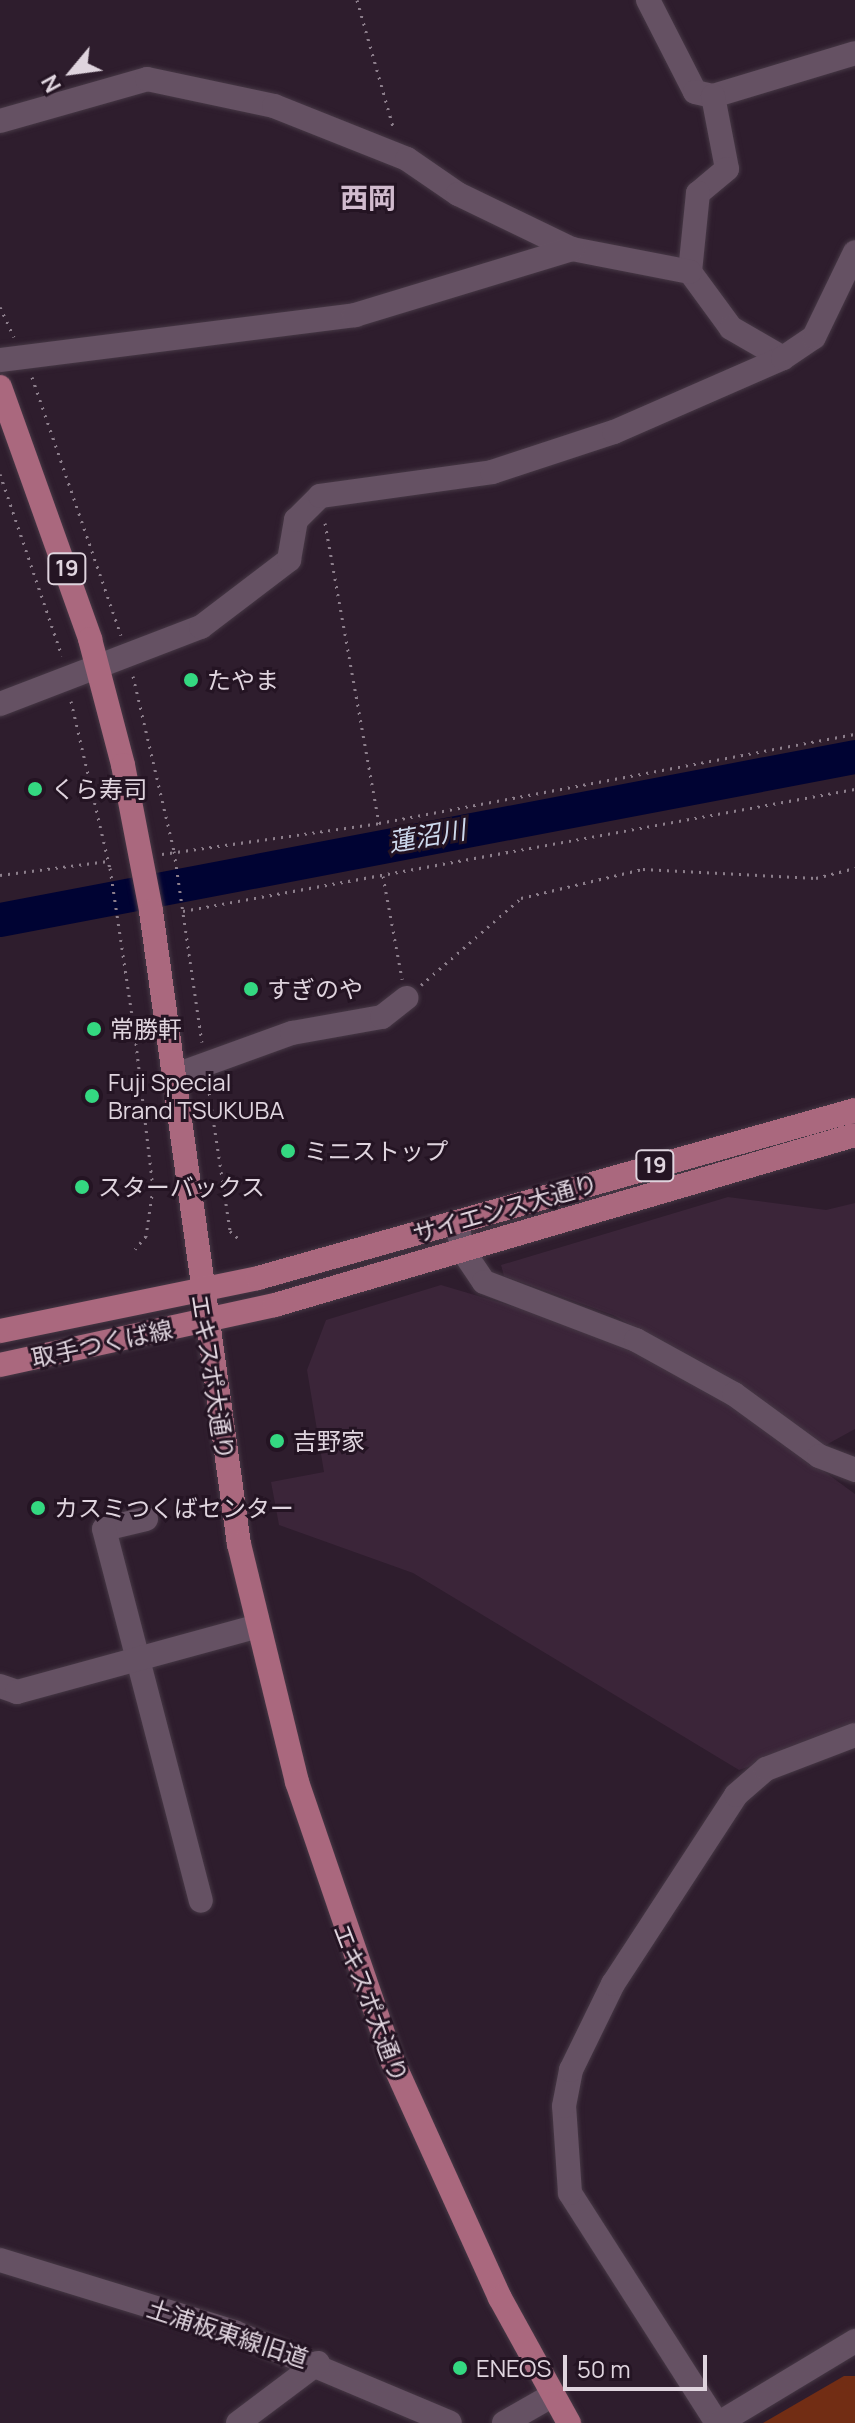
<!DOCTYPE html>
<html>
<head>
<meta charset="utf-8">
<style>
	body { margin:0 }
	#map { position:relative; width:855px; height:2423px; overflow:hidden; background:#2e1d2d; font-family:Manrope,"Noto Sans JP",sans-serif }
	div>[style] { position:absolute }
	.built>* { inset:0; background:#3b2539 }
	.green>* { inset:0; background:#722d14 }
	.river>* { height:34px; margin:-17px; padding:0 17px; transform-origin:17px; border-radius:17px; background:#000333 }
	.path>* { height:3px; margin-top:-1.5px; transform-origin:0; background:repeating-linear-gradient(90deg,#8c7e8b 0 2px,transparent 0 8px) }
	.roads { filter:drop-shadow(0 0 2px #463845) drop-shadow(0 0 2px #463845) }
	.minor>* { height:24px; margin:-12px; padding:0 12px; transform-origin:12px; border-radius:12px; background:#655163 }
	.major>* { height:24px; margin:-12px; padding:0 12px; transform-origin:12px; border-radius:12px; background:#aa687e }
	.dots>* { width:22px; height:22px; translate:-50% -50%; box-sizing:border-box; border:4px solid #241423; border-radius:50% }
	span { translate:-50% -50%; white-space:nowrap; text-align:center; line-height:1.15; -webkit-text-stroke:6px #241423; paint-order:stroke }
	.shield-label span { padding:2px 6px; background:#241423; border:2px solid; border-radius:6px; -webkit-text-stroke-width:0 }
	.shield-label { font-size:22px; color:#dfd4de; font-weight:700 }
	.poi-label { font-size:24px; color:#dfd4de }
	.left { translate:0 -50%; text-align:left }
	.street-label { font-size:24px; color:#dfd4de }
	.water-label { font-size:26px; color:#ccd8ec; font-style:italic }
	.quarter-label { font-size:28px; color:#d1bbce; font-weight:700 }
	.north { position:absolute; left:32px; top:32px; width:80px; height:80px; -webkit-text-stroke:6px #241423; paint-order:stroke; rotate:241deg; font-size:22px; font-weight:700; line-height:32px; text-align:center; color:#dfd4de }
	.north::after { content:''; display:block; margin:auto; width:28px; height:36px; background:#dfd4de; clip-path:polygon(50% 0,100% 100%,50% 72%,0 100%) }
	.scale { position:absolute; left:563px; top:2355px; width:144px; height:36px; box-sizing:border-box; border:4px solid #dfd4de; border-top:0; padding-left:10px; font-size:24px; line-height:28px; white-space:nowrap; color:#dfd4de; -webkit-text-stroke:6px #241423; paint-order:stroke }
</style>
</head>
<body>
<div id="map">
	<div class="built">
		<i style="clip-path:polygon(728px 1197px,826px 1210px,855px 1203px,855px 1429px,824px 1446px,745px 1390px,613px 1315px,504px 1276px,501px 1265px)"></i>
		<i style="clip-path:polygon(441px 1285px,572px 1324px,634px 1351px,732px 1404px,855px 1494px,855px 1729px,739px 1770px,413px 1573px,279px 1525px,271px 1482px,324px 1472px,307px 1370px,326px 1320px)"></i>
	</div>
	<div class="green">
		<i style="clip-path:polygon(844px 2376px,855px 2376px,855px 2423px,763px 2423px)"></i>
	</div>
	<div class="river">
		<i style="left:0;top:920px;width:870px;rotate:-10.79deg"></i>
	</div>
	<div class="path">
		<i style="left:357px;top:0;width:135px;rotate:74.1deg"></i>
		<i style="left:0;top:307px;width:33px;rotate:65deg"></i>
		<i style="left:32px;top:377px;width:273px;rotate:71deg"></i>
		<i style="left:0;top:474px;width:192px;rotate:71.2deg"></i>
		<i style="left:325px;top:523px;width:305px;rotate:79.8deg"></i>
		<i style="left:133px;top:676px;width:180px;rotate:76.8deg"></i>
		<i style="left:174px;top:851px;width:193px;rotate:81.7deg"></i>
		<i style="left:71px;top:701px;width:171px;rotate:76.9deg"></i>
		<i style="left:110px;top:868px;width:169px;rotate:81.5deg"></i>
		<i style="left:135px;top:1035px;width:154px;rotate:83.3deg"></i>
		<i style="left:153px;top:1188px;width:49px;rotate:98.3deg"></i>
		<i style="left:146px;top:1236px;width:17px;rotate:130deg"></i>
		<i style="left:162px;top:854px;width:219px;rotate:-8.1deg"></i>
		<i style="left:379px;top:823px;width:484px;rotate:-10.6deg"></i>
		<i style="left:0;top:875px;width:109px;rotate:-7.4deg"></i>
		<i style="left:383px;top:876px;width:105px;rotate:79.5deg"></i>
		<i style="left:183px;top:911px;width:683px;rotate:-10.29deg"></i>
		<i style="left:421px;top:985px;width:133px;rotate:-41deg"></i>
		<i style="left:521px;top:898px;width:125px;rotate:-13.4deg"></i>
		<i style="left:643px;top:869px;width:173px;rotate:3deg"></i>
		<i style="left:816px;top:878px;width:40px;rotate:-14.4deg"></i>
		<i style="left:208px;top:1085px;width:148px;rotate:81.4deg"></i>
		<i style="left:230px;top:1231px;width:13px;rotate:42deg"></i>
	</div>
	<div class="roads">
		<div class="minor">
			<i style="left:648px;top:0;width:103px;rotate:62.9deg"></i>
			<i style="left:695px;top:92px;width:18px;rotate:13deg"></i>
			<i style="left:713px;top:96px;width:148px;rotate:-16.8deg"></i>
			<i style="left:713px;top:96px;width:74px;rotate:79.1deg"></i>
			<i style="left:727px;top:169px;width:38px;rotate:140deg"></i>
			<i style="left:698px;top:193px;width:79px;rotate:95.8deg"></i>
			<i style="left:690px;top:272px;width:69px;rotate:53.8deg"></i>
			<i style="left:731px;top:328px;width:60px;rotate:30deg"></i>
			<i style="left:0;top:121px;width:153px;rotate:-15.9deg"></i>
			<i style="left:147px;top:79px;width:130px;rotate:12deg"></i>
			<i style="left:274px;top:106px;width:143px;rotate:21.7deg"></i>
			<i style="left:407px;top:159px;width:62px;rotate:34.5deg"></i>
			<i style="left:458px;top:194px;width:127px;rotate:25.8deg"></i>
			<i style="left:572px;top:249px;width:120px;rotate:11deg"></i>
			<i style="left:0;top:360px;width:358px;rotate:-7.2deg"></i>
			<i style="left:355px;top:315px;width:227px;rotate:-16.9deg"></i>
			<i style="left:0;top:704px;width:215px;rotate:-21deg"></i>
			<i style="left:201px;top:627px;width:111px;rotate:-37.3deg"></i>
			<i style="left:289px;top:560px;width:41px;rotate:-80.1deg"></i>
			<i style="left:296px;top:520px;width:34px;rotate:-45deg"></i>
			<i style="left:320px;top:496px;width:174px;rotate:-7.9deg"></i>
			<i style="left:492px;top:472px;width:128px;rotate:-18.2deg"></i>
			<i style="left:614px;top:432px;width:184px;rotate:-23.6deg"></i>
			<i style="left:783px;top:358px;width:37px;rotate:-34deg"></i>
			<i style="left:814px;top:337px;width:94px;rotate:-64.2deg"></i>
			<i style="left:173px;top:1076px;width:127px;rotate:-19.9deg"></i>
			<i style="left:292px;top:1033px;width:91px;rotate:-10.1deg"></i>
			<i style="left:382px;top:1017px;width:31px;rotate:-38deg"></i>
			<i style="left:456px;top:1222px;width:30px;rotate:76deg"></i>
			<i style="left:463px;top:1251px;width:37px;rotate:56deg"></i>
			<i style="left:484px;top:1282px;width:163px;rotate:20.9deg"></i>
			<i style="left:636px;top:1340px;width:112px;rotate:28.9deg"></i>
			<i style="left:734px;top:1394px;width:105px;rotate:36.1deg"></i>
			<i style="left:819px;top:1456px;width:39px;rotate:21deg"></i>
			<i style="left:146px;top:1519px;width:43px;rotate:166.6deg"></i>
			<i style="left:104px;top:1529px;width:384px;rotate:75.4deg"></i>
			<i style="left:0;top:1686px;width:18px;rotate:19deg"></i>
			<i style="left:17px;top:1692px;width:247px;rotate:-15.3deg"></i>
			<i style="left:0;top:2260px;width:245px;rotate:17.1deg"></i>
			<i style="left:234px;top:2332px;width:234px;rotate:22.8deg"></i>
			<i style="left:238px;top:2423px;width:100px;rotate:-36.9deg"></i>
			<i style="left:504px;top:2423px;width:56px;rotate:-29.7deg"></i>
			<i style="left:717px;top:2423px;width:273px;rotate:-122.6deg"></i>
			<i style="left:570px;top:2193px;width:87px;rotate:-93.9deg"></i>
			<i style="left:564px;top:2106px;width:37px;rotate:-79deg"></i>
			<i style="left:571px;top:2070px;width:96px;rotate:-64deg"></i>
			<i style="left:613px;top:1984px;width:225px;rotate:-56.9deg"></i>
			<i style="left:736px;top:1795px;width:40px;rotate:-41deg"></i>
			<i style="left:766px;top:1769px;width:95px;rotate:-20.9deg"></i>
			<i style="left:719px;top:2423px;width:159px;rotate:-31.1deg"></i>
		</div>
		<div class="major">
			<i style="left:0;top:387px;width:268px;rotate:70.3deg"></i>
			<i style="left:90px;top:639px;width:130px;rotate:75.3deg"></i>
			<i style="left:123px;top:765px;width:149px;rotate:79.1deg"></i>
			<i style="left:151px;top:911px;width:639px;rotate:82.09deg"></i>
			<i style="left:239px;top:1544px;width:245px;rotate:76.3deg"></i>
			<i style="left:297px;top:1782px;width:294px;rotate:71.1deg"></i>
			<i style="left:392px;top:2060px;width:261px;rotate:65.6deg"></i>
			<i style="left:500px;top:2298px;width:143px;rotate:61.1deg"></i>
			<i style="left:0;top:1331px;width:263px;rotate:-11.6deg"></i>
			<i style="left:258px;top:1278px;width:620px;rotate:-15.72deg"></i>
			<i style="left:0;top:1365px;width:281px;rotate:-12.3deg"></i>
			<i style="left:275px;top:1305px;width:604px;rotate:-16.34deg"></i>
		</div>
	</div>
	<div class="dots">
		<i style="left:191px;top:680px;background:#34d881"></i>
		<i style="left:35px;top:789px;background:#34d881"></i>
		<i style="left:251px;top:989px;background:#34d881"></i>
		<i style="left:94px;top:1029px;background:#34d881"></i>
		<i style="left:92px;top:1096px;background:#34d881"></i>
		<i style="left:288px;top:1151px;background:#34d881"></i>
		<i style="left:82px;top:1187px;background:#34d881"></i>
		<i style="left:277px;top:1441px;background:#34d881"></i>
		<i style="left:38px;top:1508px;background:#34d881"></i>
		<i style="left:460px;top:2368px;background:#34d881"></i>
	</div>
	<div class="shield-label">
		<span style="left:67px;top:569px">19</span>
		<span style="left:655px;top:1166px">19</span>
	</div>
	<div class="poi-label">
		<span class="left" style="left:207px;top:680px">たやま</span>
		<span class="left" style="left:51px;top:789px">くら寿司</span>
		<span class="left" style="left:267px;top:989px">すぎのや</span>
		<span class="left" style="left:110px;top:1029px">常勝軒</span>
		<span class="left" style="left:108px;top:1096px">Fuji Special<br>Brand TSUKUBA</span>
		<span class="left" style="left:304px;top:1151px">ミニストップ</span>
		<span class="left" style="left:98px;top:1187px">スターバックス</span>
		<span class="left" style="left:293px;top:1441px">吉野家</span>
		<span class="left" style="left:54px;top:1508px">カスミつくばセンター</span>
		<span class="left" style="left:476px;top:2368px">ENEOS</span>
	</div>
	<div class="street-label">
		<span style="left:505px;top:1208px;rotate:-16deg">サイエンス大通り</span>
		<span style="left:102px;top:1343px;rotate:-12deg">取手つくば線</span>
		<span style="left:213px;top:1377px;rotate:81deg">エキスポ大通り</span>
		<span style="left:371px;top:2003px;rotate:69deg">エキスポ大通り</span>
		<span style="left:228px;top:2333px;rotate:18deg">土浦板東線旧道</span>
	</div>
	<div class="water-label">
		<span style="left:427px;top:836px;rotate:-10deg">蓮沼川</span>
	</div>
	<div class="quarter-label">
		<span style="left:368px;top:197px">西岡</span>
	</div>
	<div class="north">N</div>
	<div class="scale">50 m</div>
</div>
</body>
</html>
